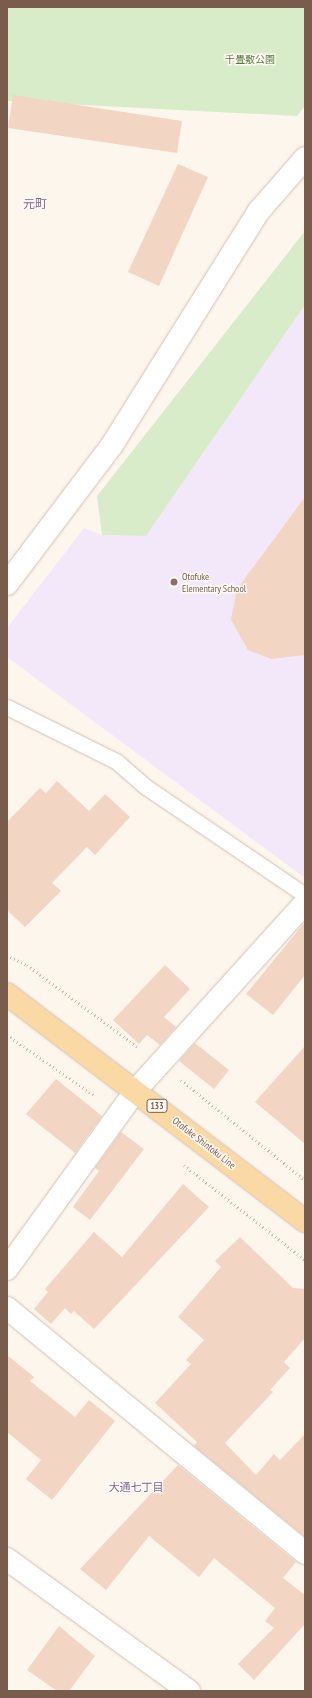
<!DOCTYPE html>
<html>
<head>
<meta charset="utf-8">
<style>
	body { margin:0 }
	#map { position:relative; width:312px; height:1698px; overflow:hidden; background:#fdf6ec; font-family:"PT Sans Narrow","Noto Sans JP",sans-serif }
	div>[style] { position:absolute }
	.education>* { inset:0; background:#f3e8fa }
	.green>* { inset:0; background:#d8ecc9 }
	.building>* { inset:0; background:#f3d5c3 }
	.path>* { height:2.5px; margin-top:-1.25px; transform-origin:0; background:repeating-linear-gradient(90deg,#d9b8a5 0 1px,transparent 0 4px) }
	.roads { filter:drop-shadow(0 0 1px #d1beb0) drop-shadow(0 0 1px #d1beb0) }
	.service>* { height:15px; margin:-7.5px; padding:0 7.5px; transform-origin:7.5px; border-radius:7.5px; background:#fff }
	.minor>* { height:22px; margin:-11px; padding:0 11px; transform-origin:11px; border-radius:11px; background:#fff }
	.primary>* { height:22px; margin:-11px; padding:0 11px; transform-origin:11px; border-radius:11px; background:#fbd9a5 }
	.dots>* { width:11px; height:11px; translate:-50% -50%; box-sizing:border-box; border:2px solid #fffaf3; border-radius:50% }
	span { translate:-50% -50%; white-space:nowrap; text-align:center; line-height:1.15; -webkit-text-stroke:3px #fffaf3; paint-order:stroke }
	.shield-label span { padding:1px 3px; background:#fffaf3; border:1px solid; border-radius:3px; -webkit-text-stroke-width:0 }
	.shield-label { font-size:9px; color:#7a5c4d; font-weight:700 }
	.park-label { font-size:10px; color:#537a41 }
	.education-label { font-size:10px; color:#785e54 }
	.left { translate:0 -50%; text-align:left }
	.street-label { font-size:10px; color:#7a5c4d }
	.neighbourhood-label { font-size:11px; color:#846695 }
	.quarter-label { font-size:12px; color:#846695 }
	.frame { position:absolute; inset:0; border:8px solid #7a5c4d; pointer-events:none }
</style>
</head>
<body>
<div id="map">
	<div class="education">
		<i style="clip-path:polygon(305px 305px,305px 878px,7px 657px,7px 628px,84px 528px,102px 535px,146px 536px)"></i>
	</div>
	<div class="green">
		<i style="clip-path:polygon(7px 7px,305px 7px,305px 106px,297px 116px,7px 101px)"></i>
		<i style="clip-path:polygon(305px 231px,305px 305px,146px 536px,102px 535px,97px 496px)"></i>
	</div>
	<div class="building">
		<i style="clip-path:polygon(13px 95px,182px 121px,177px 153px,8px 128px)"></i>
		<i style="clip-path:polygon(178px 164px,208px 177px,159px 286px,128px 272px)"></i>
		<i style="clip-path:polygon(305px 497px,305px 655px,271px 659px,248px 650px,231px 620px,237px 589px)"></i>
		<i style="clip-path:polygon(57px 781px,89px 811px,105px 794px,130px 817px,95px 855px,87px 847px,52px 883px,61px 891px,25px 927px,7px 910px,7px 822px,40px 788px,46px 793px)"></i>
		<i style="clip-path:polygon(305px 922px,305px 975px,273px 1015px,246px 994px)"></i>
		<i style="clip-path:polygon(165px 965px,190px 989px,164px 1017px,176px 1027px,160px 1045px,147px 1035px,139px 1044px,113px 1020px)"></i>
		<i style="clip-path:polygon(195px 1043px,229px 1070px,214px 1089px,179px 1061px)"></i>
		<i style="clip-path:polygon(305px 1046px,305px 1144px,255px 1102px)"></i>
		<i style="clip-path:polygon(56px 1079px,102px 1116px,75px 1153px,26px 1114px)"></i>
		<i style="clip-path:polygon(121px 1132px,144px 1149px,90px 1220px,73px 1207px,99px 1171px,95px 1168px)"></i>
		<i style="clip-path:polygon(183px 1184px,209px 1207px,94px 1329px,74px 1311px,71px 1314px,65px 1308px,51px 1324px,34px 1309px,48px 1292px,45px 1289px,94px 1232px,122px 1257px)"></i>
		<i style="clip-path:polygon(240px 1237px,293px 1288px,305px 1289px,305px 1338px,284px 1362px,290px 1368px,270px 1390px,273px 1392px,225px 1443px,256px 1475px,274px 1454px,280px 1460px,305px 1434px,305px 1537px,194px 1446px,197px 1442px,155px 1403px,191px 1364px,186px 1360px,204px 1340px,178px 1317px,221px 1267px,215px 1261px)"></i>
		<i style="clip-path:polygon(7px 1355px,34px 1377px,30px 1381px,75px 1417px,89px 1400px,115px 1421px,52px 1500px,26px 1479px,41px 1460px,7px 1432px)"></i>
		<i style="clip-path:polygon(178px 1465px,296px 1562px,283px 1578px,305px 1595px,305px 1624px,254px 1680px,238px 1664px,274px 1628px,265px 1621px,275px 1608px,214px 1558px,199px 1577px,149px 1536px,106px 1590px,80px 1569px)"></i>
		<i style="clip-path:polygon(59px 1626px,95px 1656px,69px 1691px,57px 1691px,27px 1670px)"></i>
	</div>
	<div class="path">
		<i style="left:7px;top:955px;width:22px;rotate:27deg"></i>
		<i style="left:27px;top:965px;width:139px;rotate:36.5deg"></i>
		<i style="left:7px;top:1035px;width:107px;rotate:34.7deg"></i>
		<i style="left:181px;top:1080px;width:159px;rotate:38.9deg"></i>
		<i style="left:184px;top:1165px;width:154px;rotate:38.1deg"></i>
	</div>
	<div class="roads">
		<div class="service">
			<i style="left:7px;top:707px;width:122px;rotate:26.4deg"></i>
			<i style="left:116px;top:761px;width:40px;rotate:41deg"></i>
			<i style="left:146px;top:787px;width:192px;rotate:34.2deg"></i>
		</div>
		<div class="minor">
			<i style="left:7px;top:584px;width:174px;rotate:-52.9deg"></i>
			<i style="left:112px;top:445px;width:276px;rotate:-57.9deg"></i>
			<i style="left:259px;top:211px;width:70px;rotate:-49deg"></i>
			<i style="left:7px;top:1269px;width:221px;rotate:-54.2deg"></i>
			<i style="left:136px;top:1090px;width:252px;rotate:-47.9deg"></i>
			<i style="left:7px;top:1308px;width:386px;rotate:39.4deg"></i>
			<i style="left:7px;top:1559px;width:225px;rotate:36deg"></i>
		</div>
		<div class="primary">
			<i style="left:7px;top:994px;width:375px;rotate:37.3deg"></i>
		</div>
	</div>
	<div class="dots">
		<i style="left:174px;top:582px;background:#8d6e63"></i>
	</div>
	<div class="shield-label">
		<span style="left:157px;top:1106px">133</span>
	</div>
	<div class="park-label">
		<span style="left:250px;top:60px">千畳敷公園</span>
	</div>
	<div class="education-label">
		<span class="left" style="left:182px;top:582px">Otofuke<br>Elementary School</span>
	</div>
	<div class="street-label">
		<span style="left:204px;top:1143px;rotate:38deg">Otofuke Shintoku Line</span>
	</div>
	<div class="neighbourhood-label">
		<span style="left:136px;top:1487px">大通七丁目</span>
	</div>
	<div class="quarter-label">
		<span style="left:35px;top:204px">元町</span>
	</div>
	<div class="frame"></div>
</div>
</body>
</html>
